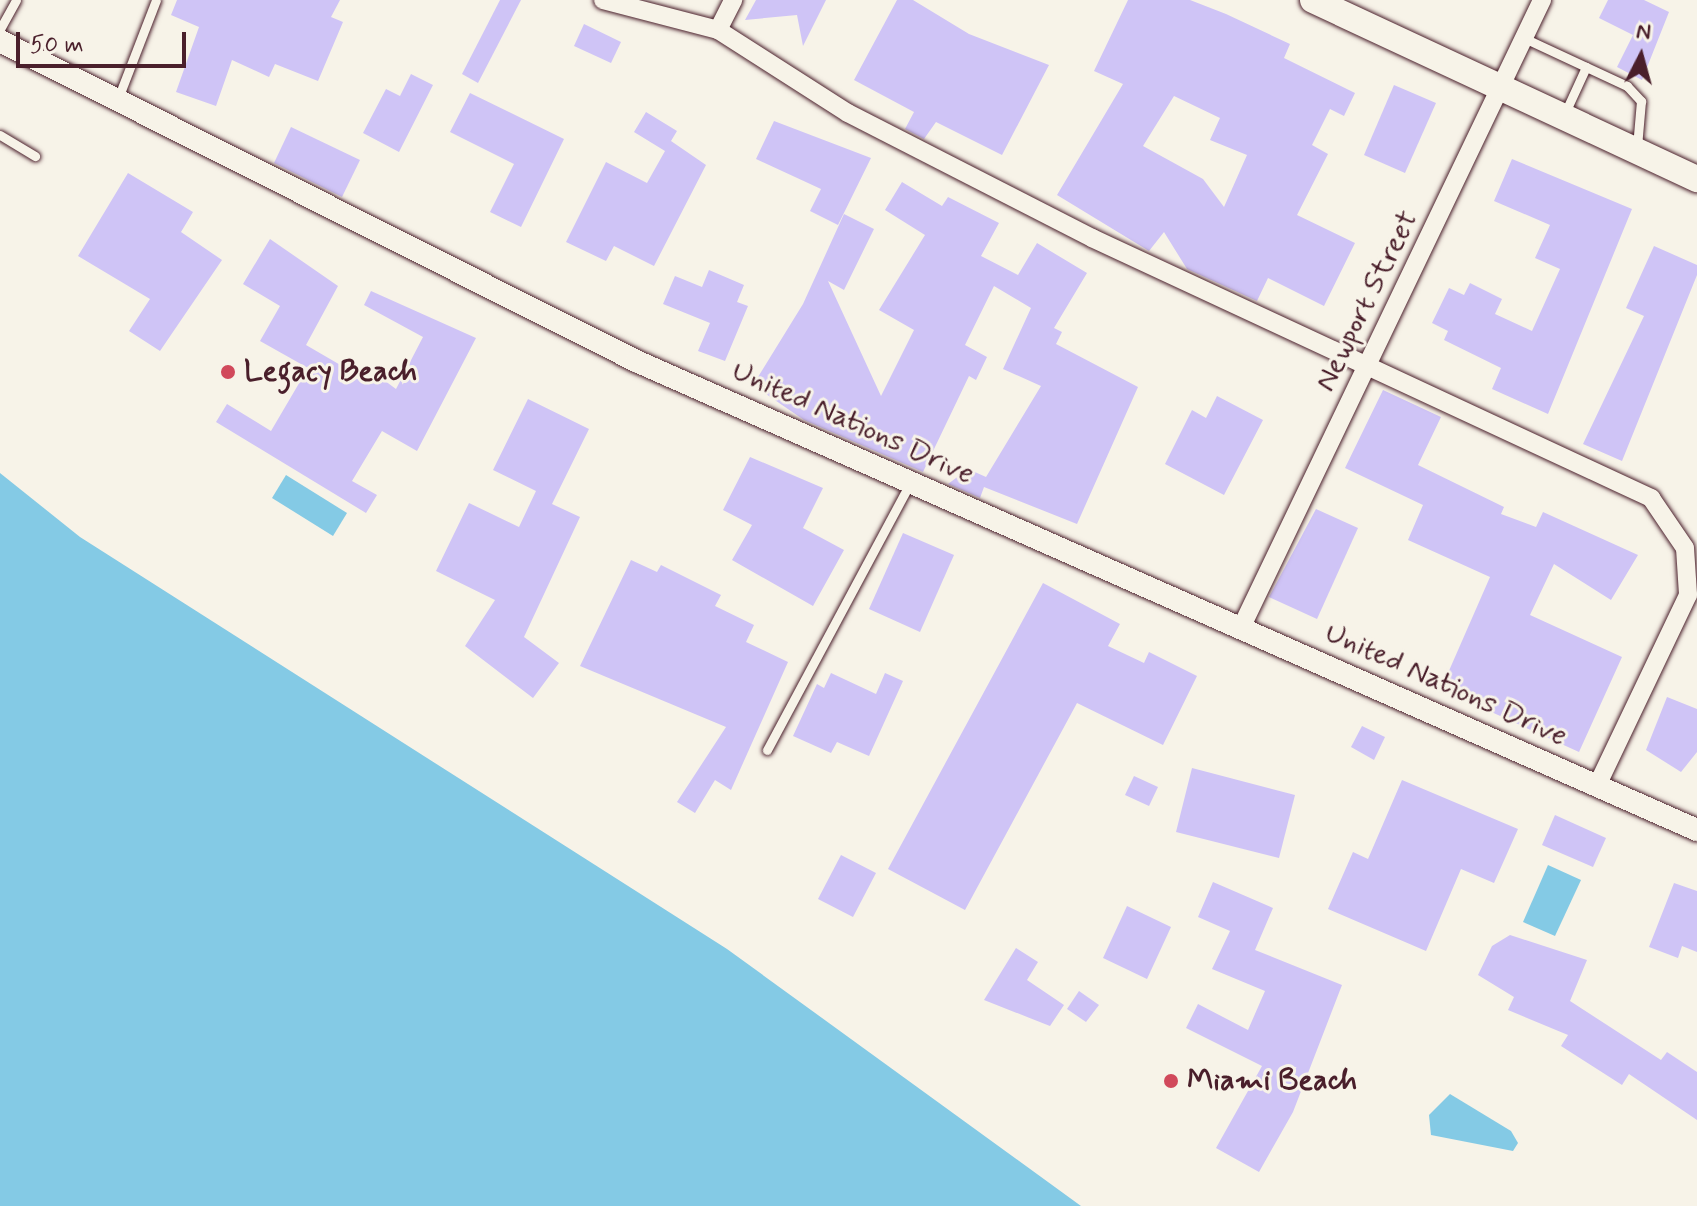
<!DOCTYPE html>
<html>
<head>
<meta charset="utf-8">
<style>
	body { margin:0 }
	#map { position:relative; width:1697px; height:1206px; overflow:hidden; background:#f7f3e8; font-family:Mynerve,sans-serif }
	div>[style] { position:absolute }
	.water>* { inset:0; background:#84cae5 }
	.building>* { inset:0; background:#cfc4f6 }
	.roads { filter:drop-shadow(0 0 2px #4a1f2b) drop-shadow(0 0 2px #4a1f2b) }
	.service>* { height:9px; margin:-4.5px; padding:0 4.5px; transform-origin:4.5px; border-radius:4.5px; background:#f7f3e8 }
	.minor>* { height:18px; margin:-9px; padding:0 9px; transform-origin:9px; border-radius:9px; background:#f7f3e8 }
	.tertiary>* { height:22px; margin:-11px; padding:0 11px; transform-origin:11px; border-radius:11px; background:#f7f3e8 }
	.secondary>* { height:26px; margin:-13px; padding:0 13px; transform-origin:13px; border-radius:13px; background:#f7f3e8 }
	.dots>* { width:22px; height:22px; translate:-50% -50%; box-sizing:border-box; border:4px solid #f7f3e8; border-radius:50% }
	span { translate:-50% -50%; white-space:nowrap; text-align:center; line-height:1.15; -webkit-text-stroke:6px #f7f3e8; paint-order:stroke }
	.street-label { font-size:30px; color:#4a1f2b }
	.poi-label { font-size:30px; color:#4a1f2b; font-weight:700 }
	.left { translate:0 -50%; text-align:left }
	.north { position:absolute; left:1601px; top:16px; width:80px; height:80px; -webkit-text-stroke:6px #f7f3e8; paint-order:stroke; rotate:6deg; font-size:22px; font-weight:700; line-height:32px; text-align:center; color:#4a1f2b }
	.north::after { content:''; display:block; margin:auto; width:28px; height:36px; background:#4a1f2b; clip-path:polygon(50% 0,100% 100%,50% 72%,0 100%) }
	.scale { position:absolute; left:16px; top:32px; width:170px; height:36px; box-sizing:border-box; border:4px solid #4a1f2b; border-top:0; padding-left:10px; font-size:24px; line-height:28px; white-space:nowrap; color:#4a1f2b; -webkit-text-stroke:6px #f7f3e8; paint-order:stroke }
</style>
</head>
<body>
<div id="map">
	<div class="water">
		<i style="clip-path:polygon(0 473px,80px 537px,727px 949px,1081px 1206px,0 1206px)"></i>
		<i style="clip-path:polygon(286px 475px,347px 513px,333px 536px,272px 498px)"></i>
		<i style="clip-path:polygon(1548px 865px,1581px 880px,1555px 936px,1523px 922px)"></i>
		<i style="clip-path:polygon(1450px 1094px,1511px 1131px,1518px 1143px,1513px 1151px,1431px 1135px,1429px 1115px)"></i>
	</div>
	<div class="building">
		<i style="clip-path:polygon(177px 0,340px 0,331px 17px,343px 22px,318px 81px,275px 64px,269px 77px,232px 60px,216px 106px,176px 92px,199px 27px,171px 15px)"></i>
		<i style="clip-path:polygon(500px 0,521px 0,478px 83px,462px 74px)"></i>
		<i style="clip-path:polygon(756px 0,826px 0,803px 46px,797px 15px,745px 20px)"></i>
		<i style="clip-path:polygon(897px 0,913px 0,969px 34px,1049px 65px,1002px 155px,936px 122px,924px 139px,905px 129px,914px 112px,854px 80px)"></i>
		<i style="clip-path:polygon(evenodd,1128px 0,1190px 0,1226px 14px,1290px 44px,1284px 58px,1355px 93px,1344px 116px,1330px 109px,1312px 145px,1328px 154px,1297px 215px,1355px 243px,1324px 306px,1268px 278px,1257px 301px,1187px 269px,1164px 232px,1149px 251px,1057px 195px,1123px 84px,1094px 71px,1128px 0,1174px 96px,1220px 118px,1210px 140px,1247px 155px,1224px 207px,1203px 179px,1143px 146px,1174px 96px)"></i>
		<i style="clip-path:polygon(1608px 0,1644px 0,1669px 12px,1642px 80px,1617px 67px,1633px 35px,1599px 18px)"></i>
		<i style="clip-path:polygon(584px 24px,621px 42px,611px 63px,574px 46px)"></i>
		<i style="clip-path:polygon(411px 74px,433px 85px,399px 152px,363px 133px,386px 89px,400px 96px)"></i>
		<i style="clip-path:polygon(1394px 85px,1436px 103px,1405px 173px,1364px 155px)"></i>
		<i style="clip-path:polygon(470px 93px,564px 139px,521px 227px,490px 212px,514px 164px,450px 132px)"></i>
		<i style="clip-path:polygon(646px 112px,677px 131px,671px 141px,706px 165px,654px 266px,614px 246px,606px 261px,566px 242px,606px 162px,647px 183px,665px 151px,634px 132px)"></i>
		<i style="clip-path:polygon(774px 121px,871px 158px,838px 225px,810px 211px,821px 189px,756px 159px)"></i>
		<i style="clip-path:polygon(291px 127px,360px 160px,342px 197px,274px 163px)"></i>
		<i style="clip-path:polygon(1512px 159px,1632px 209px,1548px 414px,1492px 389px,1501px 368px,1444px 340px,1448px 331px,1432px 323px,1449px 288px,1464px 295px,1470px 283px,1502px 299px,1495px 314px,1532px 331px,1560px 269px,1535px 258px,1550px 225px,1494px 201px)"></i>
		<i style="clip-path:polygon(128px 173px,193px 212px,181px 232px,222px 260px,160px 351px,129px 331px,150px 299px,78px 256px)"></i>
		<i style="clip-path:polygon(902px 182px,942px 206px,948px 197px,999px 223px,981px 256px,1018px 275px,1037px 243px,1087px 273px,1054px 328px,1062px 332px,1056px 344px,1138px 387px,1077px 524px,984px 487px,980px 498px,948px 484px,968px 469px,986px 477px,1041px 386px,1003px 369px,1031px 308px,994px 286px,965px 345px,987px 357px,976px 380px,969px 376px,923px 472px,804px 420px,753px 385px,803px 304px,844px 214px,874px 229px,844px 290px,828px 281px,881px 396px,914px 330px,879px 310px,925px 235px,885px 210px)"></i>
		<i style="clip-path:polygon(270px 239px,338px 286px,306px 345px,361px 377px,377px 375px,396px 389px,423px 337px,364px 305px,371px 291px,476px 338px,417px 451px,382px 431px,352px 481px,377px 495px,366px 513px,216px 422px,227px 404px,271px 431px,308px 368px,260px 341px,280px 306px,243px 284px)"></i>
		<i style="clip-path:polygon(1654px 246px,1697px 265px,1697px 275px,1622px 461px,1583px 444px,1644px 316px,1626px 308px)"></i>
		<i style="clip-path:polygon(709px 270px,744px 285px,737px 302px,748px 306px,725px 361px,698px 351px,710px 323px,663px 304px,675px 276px,702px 287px)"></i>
		<i style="clip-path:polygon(1383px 390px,1441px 417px,1418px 465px,1504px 507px,1501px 514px,1536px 527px,1543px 512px,1638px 555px,1611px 600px,1554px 564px,1530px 615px,1622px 657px,1579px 752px,1441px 689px,1490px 577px,1408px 540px,1423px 505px,1345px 468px)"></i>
		<i style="clip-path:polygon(1217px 396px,1263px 420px,1224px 495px,1165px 464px,1192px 410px,1206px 418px)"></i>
		<i style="clip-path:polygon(528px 399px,589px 429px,552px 504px,580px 517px,524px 637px,559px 663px,533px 698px,465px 646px,495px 600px,436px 571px,469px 503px,519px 527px,536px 491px,493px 470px)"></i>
		<i style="clip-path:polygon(750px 457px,823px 488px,803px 528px,844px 550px,813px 606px,732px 560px,752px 525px,723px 510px)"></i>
		<i style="clip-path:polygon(1316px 509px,1358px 528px,1317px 619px,1269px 597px)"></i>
		<i style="clip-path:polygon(903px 533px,954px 555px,920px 632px,869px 609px)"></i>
		<i style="clip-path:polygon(631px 560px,657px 572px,661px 565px,721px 595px,715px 606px,754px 625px,746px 642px,788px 662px,731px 790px,715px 780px,695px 813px,677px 802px,726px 727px,580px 666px)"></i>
		<i style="clip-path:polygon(1043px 583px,1120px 624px,1108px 646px,1144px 663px,1149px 652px,1197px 676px,1163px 745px,1077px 703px,965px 910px,888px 869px)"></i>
		<i style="clip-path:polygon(831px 673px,876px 694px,885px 673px,903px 681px,869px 756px,837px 742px,831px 753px,793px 736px,817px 684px,824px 688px)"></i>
		<i style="clip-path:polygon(1667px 697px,1697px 709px,1697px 752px,1681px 772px,1646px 750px)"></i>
		<i style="clip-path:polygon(1362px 726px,1385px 737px,1374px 760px,1351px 747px)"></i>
		<i style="clip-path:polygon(1192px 768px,1295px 795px,1279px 858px,1176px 832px)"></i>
		<i style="clip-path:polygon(1134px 776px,1158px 787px,1149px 806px,1125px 795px)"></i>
		<i style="clip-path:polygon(1402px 780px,1518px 829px,1494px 883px,1461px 869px,1426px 951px,1328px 909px,1353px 852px,1368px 859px)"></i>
		<i style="clip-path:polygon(1555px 815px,1606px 838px,1593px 867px,1542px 845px)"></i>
		<i style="clip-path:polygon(841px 855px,876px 873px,853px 917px,818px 899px)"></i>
		<i style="clip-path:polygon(1213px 882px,1273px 908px,1255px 950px,1342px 985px,1293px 1112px,1259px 1172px,1216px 1148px,1262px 1066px,1186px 1028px,1198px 1004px,1248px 1030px,1265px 991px,1212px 969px,1230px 931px,1198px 917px)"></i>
		<i style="clip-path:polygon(1674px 883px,1697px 891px,1697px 952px,1682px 946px,1678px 958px,1649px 947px)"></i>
		<i style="clip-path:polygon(1127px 906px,1171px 927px,1147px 979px,1103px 958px)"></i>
		<i style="clip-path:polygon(1510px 935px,1587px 960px,1570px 1001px,1661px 1060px,1667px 1052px,1697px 1072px,1697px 1120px,1629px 1074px,1622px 1085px,1561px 1046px,1568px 1035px,1508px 1010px,1514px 997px,1478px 975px,1492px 946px)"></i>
		<i style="clip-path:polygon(1016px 948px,1038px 962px,1027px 980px,1064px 1005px,1050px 1026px,984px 1000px)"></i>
		<i style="clip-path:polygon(1079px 991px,1099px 1005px,1086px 1022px,1067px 1009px)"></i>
	</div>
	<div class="roads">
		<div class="service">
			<i style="left:0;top:29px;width:33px;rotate:-61deg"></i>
			<i style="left:1524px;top:38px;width:114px;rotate:25deg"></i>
			<i style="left:1627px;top:86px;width:21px;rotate:47deg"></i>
			<i style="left:1641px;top:101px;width:46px;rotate:95deg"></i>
			<i style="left:117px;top:101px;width:108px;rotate:-68.9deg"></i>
			<i style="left:1564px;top:115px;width:53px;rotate:-65.4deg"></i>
			<i style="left:0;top:135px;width:41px;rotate:31deg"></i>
			<i style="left:767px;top:750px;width:305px;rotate:-61.8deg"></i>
		</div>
		<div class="minor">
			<i style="left:603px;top:0;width:119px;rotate:14.6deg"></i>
			<i style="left:718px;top:30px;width:154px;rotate:32.6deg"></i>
			<i style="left:848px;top:113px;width:274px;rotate:27.1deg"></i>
			<i style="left:1092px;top:238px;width:617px;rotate:24.94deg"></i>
			<i style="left:1651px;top:498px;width:60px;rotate:55.8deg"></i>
			<i style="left:1685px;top:548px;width:47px;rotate:86.3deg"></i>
			<i style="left:1688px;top:595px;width:212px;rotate:115.5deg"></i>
			<i style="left:718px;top:30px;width:34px;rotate:-63deg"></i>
			<i style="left:1242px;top:626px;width:694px;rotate:-64.39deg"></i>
		</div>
		<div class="tertiary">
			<i style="left:0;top:41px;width:712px;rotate:26.71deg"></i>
			<i style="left:636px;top:361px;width:1160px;rotate:23.85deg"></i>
		</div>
		<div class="secondary">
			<i style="left:1313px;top:0;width:424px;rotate:25deg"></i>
		</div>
	</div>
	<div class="dots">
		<i style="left:228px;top:372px;background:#d1495b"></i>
		<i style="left:1171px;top:1081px;background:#d1495b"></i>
	</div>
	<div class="street-label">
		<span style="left:1367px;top:301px;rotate:-64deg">Newport Street</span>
		<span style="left:853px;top:423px;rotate:24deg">United Nations Drive</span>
		<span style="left:1446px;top:685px;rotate:24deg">United Nations Drive</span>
	</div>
	<div class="poi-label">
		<span class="left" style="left:244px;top:372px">Legacy Beach</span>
		<span class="left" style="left:1187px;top:1081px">Miami Beach</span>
	</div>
	<div class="north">N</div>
	<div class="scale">50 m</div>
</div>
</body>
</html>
